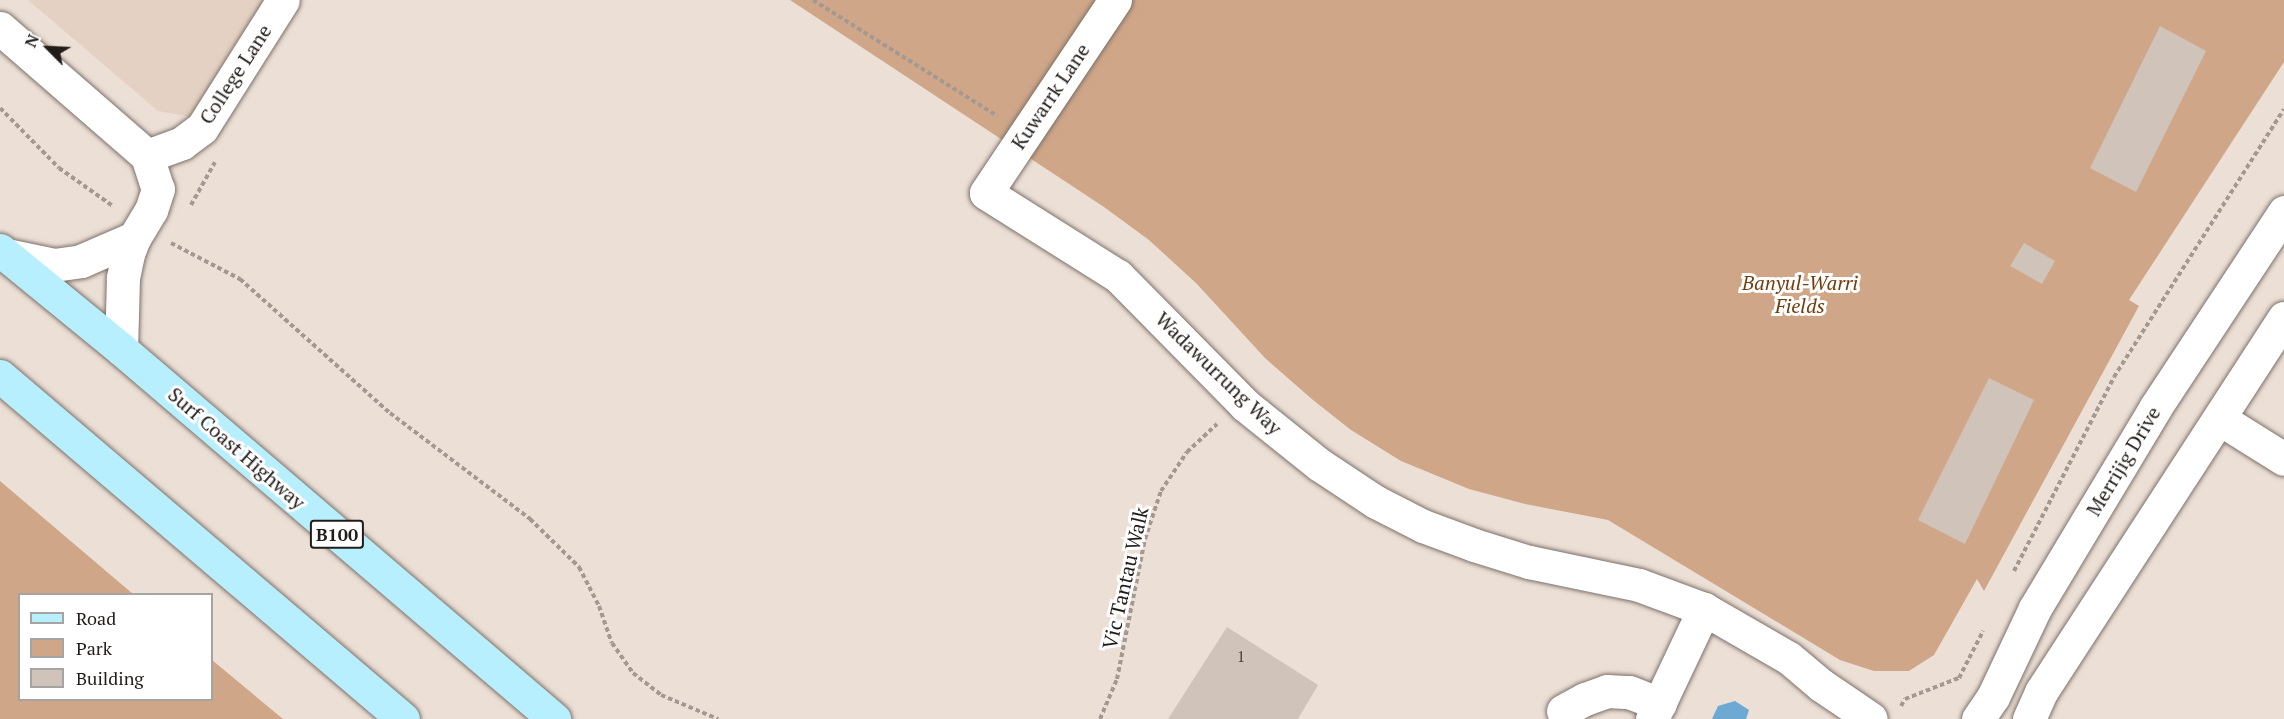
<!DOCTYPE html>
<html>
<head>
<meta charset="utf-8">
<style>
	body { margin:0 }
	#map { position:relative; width:2284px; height:719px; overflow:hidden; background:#ecdfd6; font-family:"PT Serif",serif }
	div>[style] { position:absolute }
	.built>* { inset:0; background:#e5d1c3 }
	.green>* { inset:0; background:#d0a688 }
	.water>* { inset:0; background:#6da9d2 }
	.building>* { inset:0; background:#cfc3ba }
	.path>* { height:4px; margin-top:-2px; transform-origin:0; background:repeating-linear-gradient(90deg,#a39992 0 4.5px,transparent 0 7.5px) }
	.roads { filter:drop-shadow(0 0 2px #7d726a) drop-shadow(0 0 2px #7d726a) }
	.minor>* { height:33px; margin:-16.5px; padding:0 16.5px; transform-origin:16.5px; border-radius:16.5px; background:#fff }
	.major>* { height:33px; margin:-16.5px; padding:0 16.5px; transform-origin:16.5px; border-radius:16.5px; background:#b8efff }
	span { translate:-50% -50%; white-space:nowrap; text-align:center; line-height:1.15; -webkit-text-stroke:6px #fff; paint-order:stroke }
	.number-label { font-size:16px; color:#4c4641 }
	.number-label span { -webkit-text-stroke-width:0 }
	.shield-label span { padding:2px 4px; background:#fff; border:2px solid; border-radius:4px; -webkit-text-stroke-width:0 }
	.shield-label { font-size:18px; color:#211c19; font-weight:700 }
	.street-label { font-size:20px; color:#211c19 }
	.park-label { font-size:20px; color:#723e0e; font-style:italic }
	.legend { position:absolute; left:18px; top:593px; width:195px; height:108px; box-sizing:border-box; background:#fff; border:2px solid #a6a4a3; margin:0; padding:8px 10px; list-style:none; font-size:18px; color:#211c19 }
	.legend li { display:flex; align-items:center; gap:12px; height:30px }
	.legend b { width:30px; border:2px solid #a6a4a3 }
	.north { position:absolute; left:18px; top:18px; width:60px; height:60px; -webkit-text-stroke:4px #fff; paint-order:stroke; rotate:294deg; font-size:16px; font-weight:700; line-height:24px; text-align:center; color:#211c19 }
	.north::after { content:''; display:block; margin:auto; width:21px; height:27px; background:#211c19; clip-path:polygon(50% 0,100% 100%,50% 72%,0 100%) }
</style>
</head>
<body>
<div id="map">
	<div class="built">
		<i style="clip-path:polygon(28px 0,274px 0,203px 119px,158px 111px)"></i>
	</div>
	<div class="green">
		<i style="clip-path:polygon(790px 0,2284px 0,2284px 62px,2129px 300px,2139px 306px,1984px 591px,1977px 579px,1934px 655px,1909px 671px,1874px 671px,1840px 660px,1608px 520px,1525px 504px,1469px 489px,1401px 461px,1351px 430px,1313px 400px,1265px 358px,1196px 283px,1149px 240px,1104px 207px)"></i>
		<i style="clip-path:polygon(0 481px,133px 594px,20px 594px,20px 700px,212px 700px,212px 660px,283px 719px,0 719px)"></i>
	</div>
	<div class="water">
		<i style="clip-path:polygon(1735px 701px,1749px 710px,1746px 719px,1712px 719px,1718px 706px)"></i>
	</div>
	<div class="building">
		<i style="clip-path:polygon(2160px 26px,2206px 51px,2136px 192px,2090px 168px)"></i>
		<i style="clip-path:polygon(2024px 243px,2055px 261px,2042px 284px,2010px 266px)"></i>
		<i style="clip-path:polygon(1989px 378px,2034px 400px,1965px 544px,1918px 520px)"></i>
		<i style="clip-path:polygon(1227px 627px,1318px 685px,1298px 719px,1168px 719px)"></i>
	</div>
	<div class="path">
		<i style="left:813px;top:0;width:218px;rotate:32.2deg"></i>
		<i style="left:0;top:108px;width:84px;rotate:45.5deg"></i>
		<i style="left:59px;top:168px;width:67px;rotate:35.3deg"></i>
		<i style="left:191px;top:205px;width:49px;rotate:-60.8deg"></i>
		<i style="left:171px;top:243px;width:78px;rotate:27.6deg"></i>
		<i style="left:240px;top:279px;width:201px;rotate:41.8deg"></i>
		<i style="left:390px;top:413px;width:176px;rotate:37.1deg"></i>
		<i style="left:530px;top:519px;width:69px;rotate:44.4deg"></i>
		<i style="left:579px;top:567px;width:44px;rotate:62.9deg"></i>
		<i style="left:599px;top:606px;width:39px;rotate:71deg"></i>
		<i style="left:612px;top:643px;width:37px;rotate:55deg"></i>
		<i style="left:633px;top:673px;width:36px;rotate:38deg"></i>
		<i style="left:661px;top:695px;width:62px;rotate:22.8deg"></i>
		<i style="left:2014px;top:571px;width:218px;rotate:-62.7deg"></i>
		<i style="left:2114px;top:377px;width:317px;rotate:-57.6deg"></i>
		<i style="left:1959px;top:678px;width:53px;rotate:-62.9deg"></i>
		<i style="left:1901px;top:706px;width:8px;rotate:-60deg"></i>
		<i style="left:1905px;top:699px;width:60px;rotate:-21.4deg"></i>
		<i style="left:1100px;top:719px;width:43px;rotate:-67deg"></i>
		<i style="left:1117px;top:679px;width:143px;rotate:-78.7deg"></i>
		<i style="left:1145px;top:539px;width:51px;rotate:-71.6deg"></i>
		<i style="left:1161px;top:491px;width:47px;rotate:-56.3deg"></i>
		<i style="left:1187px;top:452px;width:41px;rotate:-43deg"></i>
	</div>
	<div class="roads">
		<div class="minor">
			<i style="left:1115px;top:0;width:232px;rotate:123.8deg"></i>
			<i style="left:986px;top:193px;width:156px;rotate:32.2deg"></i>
			<i style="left:1118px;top:276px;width:181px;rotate:45.4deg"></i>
			<i style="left:1245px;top:405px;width:96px;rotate:38.7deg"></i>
			<i style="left:1320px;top:465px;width:67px;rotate:33.5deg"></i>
			<i style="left:1376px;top:502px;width:53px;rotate:27.1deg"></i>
			<i style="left:1423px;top:526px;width:54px;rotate:20.4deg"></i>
			<i style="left:1474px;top:545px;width:58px;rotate:17.2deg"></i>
			<i style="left:1529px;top:562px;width:112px;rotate:11.8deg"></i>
			<i style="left:1639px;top:585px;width:69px;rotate:20.3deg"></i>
			<i style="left:1704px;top:609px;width:98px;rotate:30deg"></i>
			<i style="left:1789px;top:658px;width:42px;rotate:40.2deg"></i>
			<i style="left:1821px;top:685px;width:60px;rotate:34.2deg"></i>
			<i style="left:0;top:28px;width:195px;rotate:41deg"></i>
			<i style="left:147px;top:156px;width:35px;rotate:72deg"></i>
			<i style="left:158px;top:189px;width:22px;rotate:108deg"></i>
			<i style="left:151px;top:210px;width:33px;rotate:121deg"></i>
			<i style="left:134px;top:238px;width:17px;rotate:111deg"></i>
			<i style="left:128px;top:254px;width:25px;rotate:102deg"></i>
			<i style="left:123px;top:278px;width:71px;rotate:91.6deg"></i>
			<i style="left:147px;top:156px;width:37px;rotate:-20deg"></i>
			<i style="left:182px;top:143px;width:25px;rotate:-37deg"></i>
			<i style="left:202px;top:128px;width:151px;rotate:-57.7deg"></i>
			<i style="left:6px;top:255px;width:49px;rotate:11.8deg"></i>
			<i style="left:54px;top:265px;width:27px;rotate:-8deg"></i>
			<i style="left:81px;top:261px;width:58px;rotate:-23.5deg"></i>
			<i style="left:2220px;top:419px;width:75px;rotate:32deg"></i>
			<i style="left:1563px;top:711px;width:25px;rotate:-29deg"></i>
			<i style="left:1585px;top:699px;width:23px;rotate:-20deg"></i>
			<i style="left:1607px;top:691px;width:22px;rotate:3deg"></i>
			<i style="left:1629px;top:692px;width:33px;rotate:21deg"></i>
			<i style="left:1652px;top:719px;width:122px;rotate:-64.7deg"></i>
			<i style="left:1978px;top:719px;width:27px;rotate:-56deg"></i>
			<i style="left:1993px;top:697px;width:98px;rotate:-64.7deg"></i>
			<i style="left:2035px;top:608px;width:233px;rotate:-59deg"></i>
			<i style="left:2155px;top:408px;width:235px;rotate:-56.6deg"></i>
			<i style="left:2029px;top:719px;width:30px;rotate:-66deg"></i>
			<i style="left:2041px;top:692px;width:446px;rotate:-57deg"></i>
		</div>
		<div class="major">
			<i style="left:0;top:250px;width:156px;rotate:39.3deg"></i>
			<i style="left:121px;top:349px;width:570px;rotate:40.51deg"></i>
			<i style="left:0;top:376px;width:529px;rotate:40.4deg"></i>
		</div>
	</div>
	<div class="number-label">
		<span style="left:1241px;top:656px">1</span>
	</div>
	<div class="shield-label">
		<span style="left:337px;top:534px">B100</span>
	</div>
	<div class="street-label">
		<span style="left:235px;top:74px;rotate:-57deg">College Lane</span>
		<span style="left:1050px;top:96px;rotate:-56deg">Kuwarrk Lane</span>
		<span style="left:1219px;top:373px;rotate:44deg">Wadawurrung Way</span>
		<span style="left:237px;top:448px;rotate:41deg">Surf Coast Highway</span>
		<span style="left:2123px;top:461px;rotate:-59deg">Merrijig Drive</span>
		<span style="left:1125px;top:578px;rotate:-77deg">Vic Tantau Walk</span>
	</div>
	<div class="park-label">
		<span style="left:1800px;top:294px">Banyul-Warri<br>Fields</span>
	</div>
	<ul class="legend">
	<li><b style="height:8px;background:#b8efff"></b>Road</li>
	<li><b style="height:16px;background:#d0a688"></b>Park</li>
	<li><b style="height:16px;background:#cfc3ba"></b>Building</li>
	</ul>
	<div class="north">N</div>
</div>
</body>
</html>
